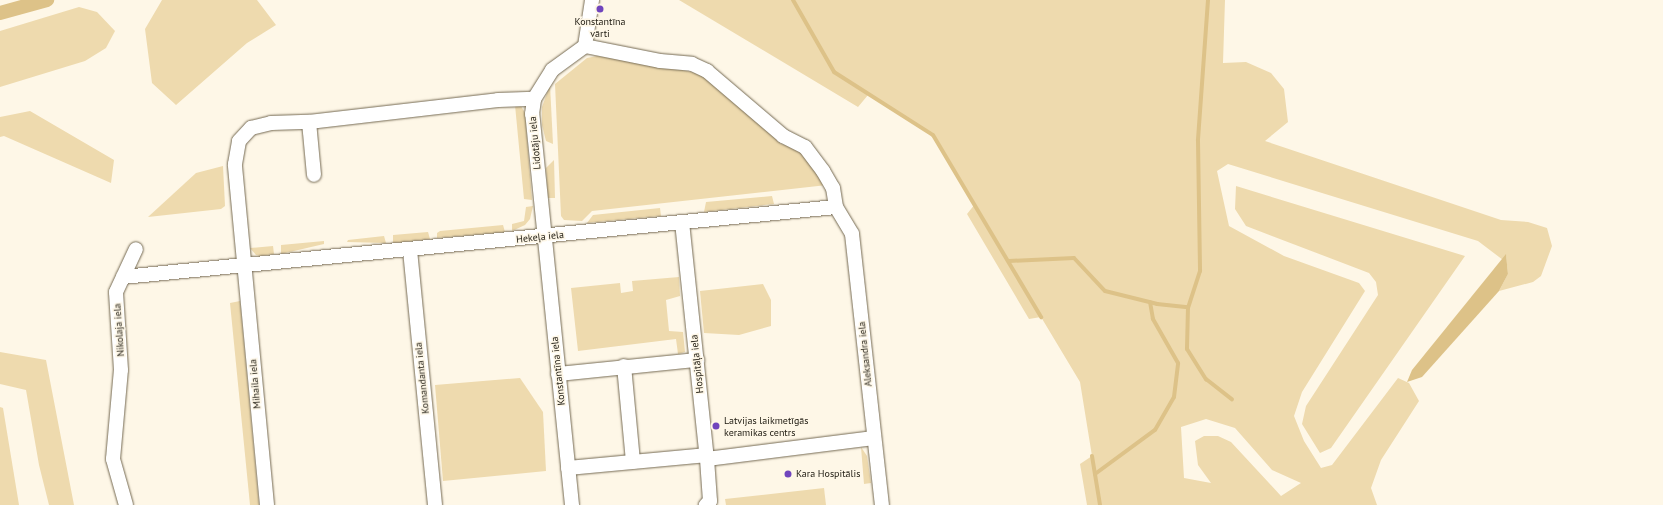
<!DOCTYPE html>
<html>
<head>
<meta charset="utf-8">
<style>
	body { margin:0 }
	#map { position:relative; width:1663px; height:505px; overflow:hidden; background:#fef7e7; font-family:"PT Sans",sans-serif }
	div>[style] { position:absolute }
	.green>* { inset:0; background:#eedaae }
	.water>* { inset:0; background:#ddc288 }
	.stream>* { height:4px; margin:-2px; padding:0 2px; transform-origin:2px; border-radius:2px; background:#ddc288 }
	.canal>* { height:14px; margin:-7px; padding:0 7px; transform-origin:7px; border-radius:7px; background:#ddc288 }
	.roads { filter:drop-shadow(0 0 1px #756a53) drop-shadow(0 0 1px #756a53) }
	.street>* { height:14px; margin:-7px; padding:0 7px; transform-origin:7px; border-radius:7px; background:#fff }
	.dots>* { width:11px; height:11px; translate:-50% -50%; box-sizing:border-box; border:2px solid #fef7e7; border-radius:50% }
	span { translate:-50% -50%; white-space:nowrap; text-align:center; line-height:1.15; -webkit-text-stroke:3px #fef7e7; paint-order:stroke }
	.poi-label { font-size:10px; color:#242016 }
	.left { translate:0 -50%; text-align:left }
	.street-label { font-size:10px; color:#242016 }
</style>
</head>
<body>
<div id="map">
	<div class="green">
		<i style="clip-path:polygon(162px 0,257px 0,276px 25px,247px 43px,176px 105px,152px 83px,145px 29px)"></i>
		<i style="clip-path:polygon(evenodd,679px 0,1225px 0,1223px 63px,1246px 62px,1271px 73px,1284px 89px,1288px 122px,1265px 141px,1501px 220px,1528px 222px,1547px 228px,1552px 246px,1541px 276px,1533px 282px,1499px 291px,1508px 274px,1506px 255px,1503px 260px,1478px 241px,1228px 164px,1217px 171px,1229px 226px,1284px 256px,1359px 283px,1365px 291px,1302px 392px,1294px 416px,1304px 441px,1321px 468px,1332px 465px,1398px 378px,1409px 383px,1419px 401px,1381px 460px,1371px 488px,1377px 505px,1087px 505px,1080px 464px,1092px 456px,1080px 382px,1041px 317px,1029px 319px,967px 214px,975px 204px,933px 135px,868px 95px,858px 107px,679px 0,1206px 419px,1235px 428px,1272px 470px,1301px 483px,1281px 496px,1231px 442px,1218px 436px,1204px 436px,1195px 441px,1198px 465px,1211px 483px,1184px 478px,1181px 427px,1206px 419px)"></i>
		<i style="clip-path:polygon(79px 7px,97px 12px,115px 31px,106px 48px,85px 61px,0 87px,0 31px)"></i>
		<i style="clip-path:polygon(597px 56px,659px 65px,700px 74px,731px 93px,781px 144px,801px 149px,827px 185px,592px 211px,582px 221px,564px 220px,561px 216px,555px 84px,587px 58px)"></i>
		<i style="clip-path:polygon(550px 85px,553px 144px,546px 141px,542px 125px,542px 107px)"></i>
		<i style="clip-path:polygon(515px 105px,521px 106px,525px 113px,532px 200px,524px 199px)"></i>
		<i style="clip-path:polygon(30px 111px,114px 160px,111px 183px,4px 136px,0 137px,0 117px)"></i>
		<i style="clip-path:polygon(554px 160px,555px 198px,548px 198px,546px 168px)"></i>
		<i style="clip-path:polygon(223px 166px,225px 206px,221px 209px,148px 217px,196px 173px)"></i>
		<i style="clip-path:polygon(1236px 186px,1465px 256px,1331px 448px,1320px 453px,1302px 424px,1306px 406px,1378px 295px,1376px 282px,1369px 273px,1246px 226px,1235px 209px)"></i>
		<i style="clip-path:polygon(772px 196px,774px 204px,704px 212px,706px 202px)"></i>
		<i style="clip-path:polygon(533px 206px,530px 219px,525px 225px,512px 231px,512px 224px,524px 221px,526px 207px)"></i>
		<i style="clip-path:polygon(660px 208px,661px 216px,587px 223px,593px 215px)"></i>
		<i style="clip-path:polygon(503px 225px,505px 232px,437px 238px,437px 233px,440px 231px)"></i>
		<i style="clip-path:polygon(428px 232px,430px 239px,393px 243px,393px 235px)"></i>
		<i style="clip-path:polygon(384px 236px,386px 243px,347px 242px,348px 240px)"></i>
		<i style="clip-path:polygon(324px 241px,324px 244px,281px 254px,281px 245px)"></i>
		<i style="clip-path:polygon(273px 246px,274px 254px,260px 256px,256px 255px,250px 248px)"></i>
		<i style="clip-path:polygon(679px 277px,680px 296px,666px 300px,669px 331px,683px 332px,685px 352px,678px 354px,676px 339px,578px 351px,571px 288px,620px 283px,621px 293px,633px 291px,632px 281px)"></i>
		<i style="clip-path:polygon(763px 284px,771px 300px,771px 326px,739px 335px,704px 333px,700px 291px)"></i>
		<i style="clip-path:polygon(240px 301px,259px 505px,250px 505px,230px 303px)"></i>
		<i style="clip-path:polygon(0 352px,46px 360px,74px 505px,49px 505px,39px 465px,26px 390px,0 384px)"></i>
		<i style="clip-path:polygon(520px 378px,543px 412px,546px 471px,443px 481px,435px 385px)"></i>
		<i style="clip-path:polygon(0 407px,3px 408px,19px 505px,0 505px)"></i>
		<i style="clip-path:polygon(861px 447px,867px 456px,871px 483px,864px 484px)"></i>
		<i style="clip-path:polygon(824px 488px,826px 505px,726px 505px,725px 499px)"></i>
	</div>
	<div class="water">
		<i style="clip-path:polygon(1506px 254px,1508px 274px,1499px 291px,1422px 377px,1407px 382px,1412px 370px)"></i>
	</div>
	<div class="stream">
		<i style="left:793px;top:0;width:83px;rotate:60.3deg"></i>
		<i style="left:834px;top:72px;width:117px;rotate:32.5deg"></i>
		<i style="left:933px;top:135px;width:212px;rotate:59.3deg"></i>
		<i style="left:1208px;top:0;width:141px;rotate:94.1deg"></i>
		<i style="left:1198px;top:141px;width:130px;rotate:89.1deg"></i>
		<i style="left:1200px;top:271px;width:38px;rotate:108deg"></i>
		<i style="left:1188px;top:307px;width:42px;rotate:91.4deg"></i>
		<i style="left:1187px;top:349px;width:36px;rotate:58deg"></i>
		<i style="left:1206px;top:379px;width:33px;rotate:38deg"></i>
		<i style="left:1009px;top:261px;width:65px;rotate:-2.6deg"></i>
		<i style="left:1074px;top:258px;width:45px;rotate:46.8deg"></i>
		<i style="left:1105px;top:291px;width:54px;rotate:14deg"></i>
		<i style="left:1157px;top:304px;width:31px;rotate:6deg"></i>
		<i style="left:1092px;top:456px;width:50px;rotate:80.7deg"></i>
		<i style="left:1095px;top:474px;width:74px;rotate:-36.3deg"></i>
		<i style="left:1155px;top:430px;width:38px;rotate:-60deg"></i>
		<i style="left:1174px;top:397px;width:34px;rotate:-83deg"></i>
		<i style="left:1178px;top:363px;width:51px;rotate:-119.6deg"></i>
		<i style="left:1153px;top:319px;width:17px;rotate:-100deg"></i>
	</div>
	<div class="canal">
		<i style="left:0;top:13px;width:49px;rotate:-15.5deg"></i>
	</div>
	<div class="roads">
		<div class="street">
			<i style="left:585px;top:46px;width:76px;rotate:11.3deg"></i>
			<i style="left:660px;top:61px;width:32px;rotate:5deg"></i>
			<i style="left:692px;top:64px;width:17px;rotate:25deg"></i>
			<i style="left:707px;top:71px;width:100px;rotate:40.5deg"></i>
			<i style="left:783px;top:136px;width:25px;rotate:27deg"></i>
			<i style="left:805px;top:147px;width:30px;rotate:53deg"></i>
			<i style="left:823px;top:171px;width:20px;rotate:60deg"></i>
			<i style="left:833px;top:188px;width:19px;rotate:81deg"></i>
			<i style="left:836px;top:207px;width:31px;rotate:59deg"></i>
			<i style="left:852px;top:234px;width:273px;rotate:83.7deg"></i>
			<i style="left:309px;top:122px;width:53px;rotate:84.6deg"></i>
			<i style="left:682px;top:222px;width:238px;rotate:84deg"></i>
			<i style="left:707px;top:459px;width:42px;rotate:85.9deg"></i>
			<i style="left:710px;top:501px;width:6px;rotate:135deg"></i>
			<i style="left:410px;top:250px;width:256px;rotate:84.4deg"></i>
			<i style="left:123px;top:277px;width:716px;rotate:-5.61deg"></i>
			<i style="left:624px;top:366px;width:96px;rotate:84.6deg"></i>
			<i style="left:558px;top:374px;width:140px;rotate:-5.8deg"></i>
			<i style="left:707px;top:459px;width:168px;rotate:-7.2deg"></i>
			<i style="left:568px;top:468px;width:140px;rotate:-5.3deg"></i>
			<i style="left:126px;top:505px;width:48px;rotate:-105.8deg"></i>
			<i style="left:113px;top:459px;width:89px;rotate:-84.9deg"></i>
			<i style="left:121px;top:370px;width:78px;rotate:-93.7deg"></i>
			<i style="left:116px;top:292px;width:47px;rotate:-65.1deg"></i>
			<i style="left:267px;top:505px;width:342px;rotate:-95.4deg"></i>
			<i style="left:235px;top:164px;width:23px;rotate:-80deg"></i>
			<i style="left:239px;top:141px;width:18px;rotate:-47deg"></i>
			<i style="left:251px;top:128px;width:21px;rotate:-14deg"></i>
			<i style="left:271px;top:123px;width:38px;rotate:-2deg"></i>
			<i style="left:309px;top:122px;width:190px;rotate:-6.6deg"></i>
			<i style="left:498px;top:100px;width:36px;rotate:-2deg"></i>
			<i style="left:572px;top:505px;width:393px;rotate:-95.8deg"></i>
			<i style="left:532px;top:114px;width:15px;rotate:-82deg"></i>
			<i style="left:534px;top:99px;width:34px;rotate:-58deg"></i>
			<i style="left:552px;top:70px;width:41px;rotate:-36deg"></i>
			<i style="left:585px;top:46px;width:47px;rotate:-81.3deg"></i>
		</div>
	</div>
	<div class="dots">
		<i style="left:600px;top:9px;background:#7045bd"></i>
		<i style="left:716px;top:426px;background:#7045bd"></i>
		<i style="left:788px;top:474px;background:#7045bd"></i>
	</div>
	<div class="poi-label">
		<span style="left:600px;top:27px">Konstantīna<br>vārti</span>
		<span class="left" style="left:724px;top:426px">Latvijas laikmetīgās<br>keramikas centrs</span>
		<span class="left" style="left:796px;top:474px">Kara Hospitālis</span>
	</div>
	<div class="street-label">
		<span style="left:535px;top:143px;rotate:-95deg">Lidotāju iela</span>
		<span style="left:540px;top:237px;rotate:-6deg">Hekeļa iela</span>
		<span style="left:119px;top:330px;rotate:-94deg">Nikolaja iela</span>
		<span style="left:865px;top:354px;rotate:-96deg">Aleksandra iela</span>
		<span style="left:697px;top:364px;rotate:-96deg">Hospitāļa iela</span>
		<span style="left:558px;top:371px;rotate:-96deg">Konstantīna iela</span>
		<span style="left:422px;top:378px;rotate:-96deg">Komandanta iela</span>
		<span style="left:255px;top:384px;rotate:-95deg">Mihaila iela</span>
	</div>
</div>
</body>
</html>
